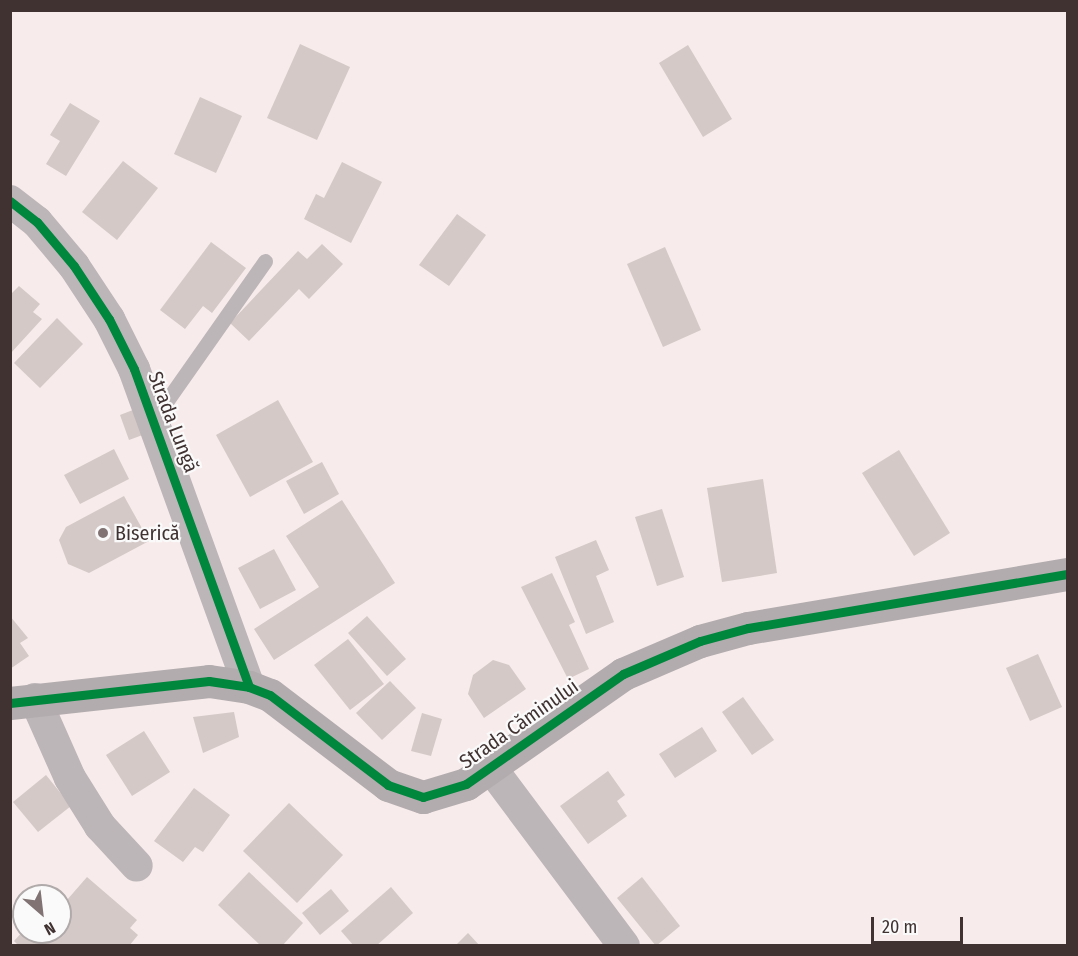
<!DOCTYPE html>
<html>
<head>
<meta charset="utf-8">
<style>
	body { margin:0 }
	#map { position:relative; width:1078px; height:956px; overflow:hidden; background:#f8ebeb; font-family:"Fira Sans Condensed",sans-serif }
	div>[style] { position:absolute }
	.building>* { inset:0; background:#d4c9c6 }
	.lane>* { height:15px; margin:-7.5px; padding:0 7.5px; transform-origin:7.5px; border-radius:7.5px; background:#bcb6b8 }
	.street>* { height:32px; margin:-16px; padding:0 16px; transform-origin:16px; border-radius:16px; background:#bcb6b8 }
	.secondary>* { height:33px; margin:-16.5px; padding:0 16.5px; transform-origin:16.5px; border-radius:16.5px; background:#b2acae }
	.cycleway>* { height:9px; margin:-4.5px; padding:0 4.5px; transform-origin:4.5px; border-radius:4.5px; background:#00873e }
	.dots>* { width:16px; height:16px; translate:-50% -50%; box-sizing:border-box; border:3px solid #fafafa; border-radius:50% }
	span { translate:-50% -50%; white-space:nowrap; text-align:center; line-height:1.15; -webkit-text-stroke:4.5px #fafafa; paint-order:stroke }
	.street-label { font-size:20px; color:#413232 }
	.poi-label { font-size:20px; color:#413232 }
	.left { translate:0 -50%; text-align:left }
	.frame { position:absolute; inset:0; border:12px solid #413232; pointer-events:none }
	.north { position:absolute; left:12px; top:884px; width:60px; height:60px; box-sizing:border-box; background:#fafafa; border:2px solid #b0aaaa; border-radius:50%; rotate:152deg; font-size:16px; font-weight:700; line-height:24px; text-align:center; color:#413232 }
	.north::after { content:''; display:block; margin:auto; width:21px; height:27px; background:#817373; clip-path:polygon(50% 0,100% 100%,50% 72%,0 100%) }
	.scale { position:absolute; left:871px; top:917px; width:92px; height:27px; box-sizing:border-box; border:3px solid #413232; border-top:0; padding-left:8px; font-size:18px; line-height:21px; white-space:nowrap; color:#413232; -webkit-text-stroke:4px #fafafa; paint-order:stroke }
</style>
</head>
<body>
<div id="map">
	<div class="building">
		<i style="clip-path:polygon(300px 44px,350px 67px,317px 140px,267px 118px)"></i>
		<i style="clip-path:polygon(688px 45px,732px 119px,703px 137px,659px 63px)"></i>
		<i style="clip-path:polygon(200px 97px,242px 116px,216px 173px,174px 154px)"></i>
		<i style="clip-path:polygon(70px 103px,100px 121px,66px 176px,46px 164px,60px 141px,50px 135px)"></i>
		<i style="clip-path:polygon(123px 161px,158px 188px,117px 240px,82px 212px)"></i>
		<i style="clip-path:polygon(342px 162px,382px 182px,351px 243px,304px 219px,316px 194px,324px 198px)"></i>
		<i style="clip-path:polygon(457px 214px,486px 235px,449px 286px,419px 265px)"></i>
		<i style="clip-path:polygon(211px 242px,246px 268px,212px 313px,203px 306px,185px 329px,160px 310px)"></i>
		<i style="clip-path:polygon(322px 244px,343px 264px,309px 299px,299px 289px,249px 341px,230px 323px,298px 251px,307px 259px)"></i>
		<i style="clip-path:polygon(665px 247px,701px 330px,663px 347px,627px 264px)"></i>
		<i style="clip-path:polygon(19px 286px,40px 304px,33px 312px,42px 319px,10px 354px,10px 295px)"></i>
		<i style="clip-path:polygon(57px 318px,83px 344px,40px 388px,14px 363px)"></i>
		<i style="clip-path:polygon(278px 400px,313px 462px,250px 497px,216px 435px)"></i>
		<i style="clip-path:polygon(138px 408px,148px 433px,129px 440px,120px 415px)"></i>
		<i style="clip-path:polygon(114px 449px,129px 479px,80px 504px,64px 475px)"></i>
		<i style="clip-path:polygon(899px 450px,950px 533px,914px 556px,862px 473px)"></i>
		<i style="clip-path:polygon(322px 462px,339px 494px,304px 514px,286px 481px)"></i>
		<i style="clip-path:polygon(763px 479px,777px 573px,722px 582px,707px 488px)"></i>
		<i style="clip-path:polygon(124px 496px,149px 541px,89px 573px,68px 564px,59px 540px,66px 527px)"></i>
		<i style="clip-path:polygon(342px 500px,395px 583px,274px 660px,254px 629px,319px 587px,286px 536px)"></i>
		<i style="clip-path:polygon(662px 509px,684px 577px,657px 586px,635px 517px)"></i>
		<i style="clip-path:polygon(596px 540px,609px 570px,596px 576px,614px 622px,586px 634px,555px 557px)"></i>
		<i style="clip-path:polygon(274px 549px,296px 590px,260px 609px,238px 568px)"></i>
		<i style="clip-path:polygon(552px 573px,575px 622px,569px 625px,589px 669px,568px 679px,521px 587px)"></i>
		<i style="clip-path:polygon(10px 616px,28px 638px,20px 643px,29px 656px,10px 669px)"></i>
		<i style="clip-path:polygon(367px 616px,406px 659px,387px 676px,348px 633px)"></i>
		<i style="clip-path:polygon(348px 639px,384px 684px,350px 710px,314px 665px)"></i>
		<i style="clip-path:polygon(1038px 654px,1062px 707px,1030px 721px,1006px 668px)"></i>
		<i style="clip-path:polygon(493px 660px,509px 665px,526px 689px,484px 718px,468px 694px,473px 675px)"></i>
		<i style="clip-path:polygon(390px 681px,416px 708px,382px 740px,356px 713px)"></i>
		<i style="clip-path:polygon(743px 697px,774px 740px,752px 755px,722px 712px)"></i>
		<i style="clip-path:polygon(234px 712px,239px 737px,203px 753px,193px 717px)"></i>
		<i style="clip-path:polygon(422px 713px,442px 719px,431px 756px,411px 751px)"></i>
		<i style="clip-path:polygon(702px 727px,717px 751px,675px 778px,659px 754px)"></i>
		<i style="clip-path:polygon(144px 731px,170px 772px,132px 796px,106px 755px)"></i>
		<i style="clip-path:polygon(608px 771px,625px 795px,617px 801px,627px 816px,588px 844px,560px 806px)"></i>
		<i style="clip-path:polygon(46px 775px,71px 806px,38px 832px,13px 802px)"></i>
		<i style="clip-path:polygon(194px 788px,230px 815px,203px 852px,195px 847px,183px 862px,154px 841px)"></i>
		<i style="clip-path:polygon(289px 803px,343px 855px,297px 903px,243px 851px)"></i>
		<i style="clip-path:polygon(249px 872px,303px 923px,282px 946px,261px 946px,218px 905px)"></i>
		<i style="clip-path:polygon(87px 877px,137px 920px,130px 928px,138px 935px,129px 946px,19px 946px,14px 941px,24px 930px,60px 932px,60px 908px)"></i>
		<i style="clip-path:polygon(642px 877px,680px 926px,656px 946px,617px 898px)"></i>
		<i style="clip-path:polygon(391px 887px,413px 913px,376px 946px,354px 946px,341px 931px)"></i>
		<i style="clip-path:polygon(331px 889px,349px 911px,320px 935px,302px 913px)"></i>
		<i style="clip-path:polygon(468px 933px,480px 946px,455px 946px)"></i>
	</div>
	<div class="lane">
		<i style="left:154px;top:419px;width:193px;rotate:-54.9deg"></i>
	</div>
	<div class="street">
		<i style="left:10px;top:201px;width:34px;rotate:38deg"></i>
		<i style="left:37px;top:222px;width:57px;rotate:49.9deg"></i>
		<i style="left:74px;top:266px;width:64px;rotate:56.6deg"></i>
		<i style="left:109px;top:319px;width:56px;rotate:63.4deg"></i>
		<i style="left:134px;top:369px;width:338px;rotate:70.1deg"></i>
		<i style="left:35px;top:699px;width:86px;rotate:66.1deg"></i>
		<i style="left:70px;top:778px;width:57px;rotate:58deg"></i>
		<i style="left:100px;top:826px;width:54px;rotate:47.2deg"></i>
		<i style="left:491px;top:768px;width:222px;rotate:53.2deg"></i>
	</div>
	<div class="secondary">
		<i style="left:10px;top:703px;width:200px;rotate:-6.3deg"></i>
		<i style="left:209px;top:681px;width:40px;rotate:8.5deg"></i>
		<i style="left:249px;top:687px;width:22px;rotate:21deg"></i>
		<i style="left:270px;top:695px;width:148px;rotate:37.3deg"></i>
		<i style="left:388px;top:785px;width:37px;rotate:19deg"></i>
		<i style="left:423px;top:797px;width:45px;rotate:-16.8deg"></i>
		<i style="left:466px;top:784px;width:192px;rotate:-35deg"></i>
		<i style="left:623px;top:674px;width:84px;rotate:-23.2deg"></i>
		<i style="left:700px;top:641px;width:50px;rotate:-15.2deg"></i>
		<i style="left:748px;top:628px;width:325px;rotate:-9.6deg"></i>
	</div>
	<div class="cycleway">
		<i style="left:10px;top:201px;width:34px;rotate:38deg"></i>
		<i style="left:37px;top:222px;width:57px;rotate:49.9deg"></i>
		<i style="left:74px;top:266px;width:64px;rotate:56.6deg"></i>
		<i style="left:109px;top:319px;width:56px;rotate:63.4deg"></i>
		<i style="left:134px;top:369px;width:338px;rotate:70.1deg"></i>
		<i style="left:10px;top:703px;width:200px;rotate:-6.3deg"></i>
		<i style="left:209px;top:681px;width:40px;rotate:8.5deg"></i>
		<i style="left:249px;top:687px;width:22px;rotate:21deg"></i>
		<i style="left:270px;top:695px;width:148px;rotate:37.3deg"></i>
		<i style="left:388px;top:785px;width:37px;rotate:19deg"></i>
		<i style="left:423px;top:797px;width:45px;rotate:-16.8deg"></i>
		<i style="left:466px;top:784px;width:192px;rotate:-35deg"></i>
		<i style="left:623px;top:674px;width:84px;rotate:-23.2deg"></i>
		<i style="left:700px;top:641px;width:50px;rotate:-15.2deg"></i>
		<i style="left:748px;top:628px;width:325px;rotate:-9.6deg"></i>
	</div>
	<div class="dots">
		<i style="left:103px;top:533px;background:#817373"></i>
	</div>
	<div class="street-label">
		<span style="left:173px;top:422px;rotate:69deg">Strada Lungă</span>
		<span style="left:519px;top:724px;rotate:-35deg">Strada Căminului</span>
	</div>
	<div class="poi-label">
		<span class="left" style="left:115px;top:533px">Biserică</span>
	</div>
	<div class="frame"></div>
	<div class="north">N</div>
	<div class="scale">20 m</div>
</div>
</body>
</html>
